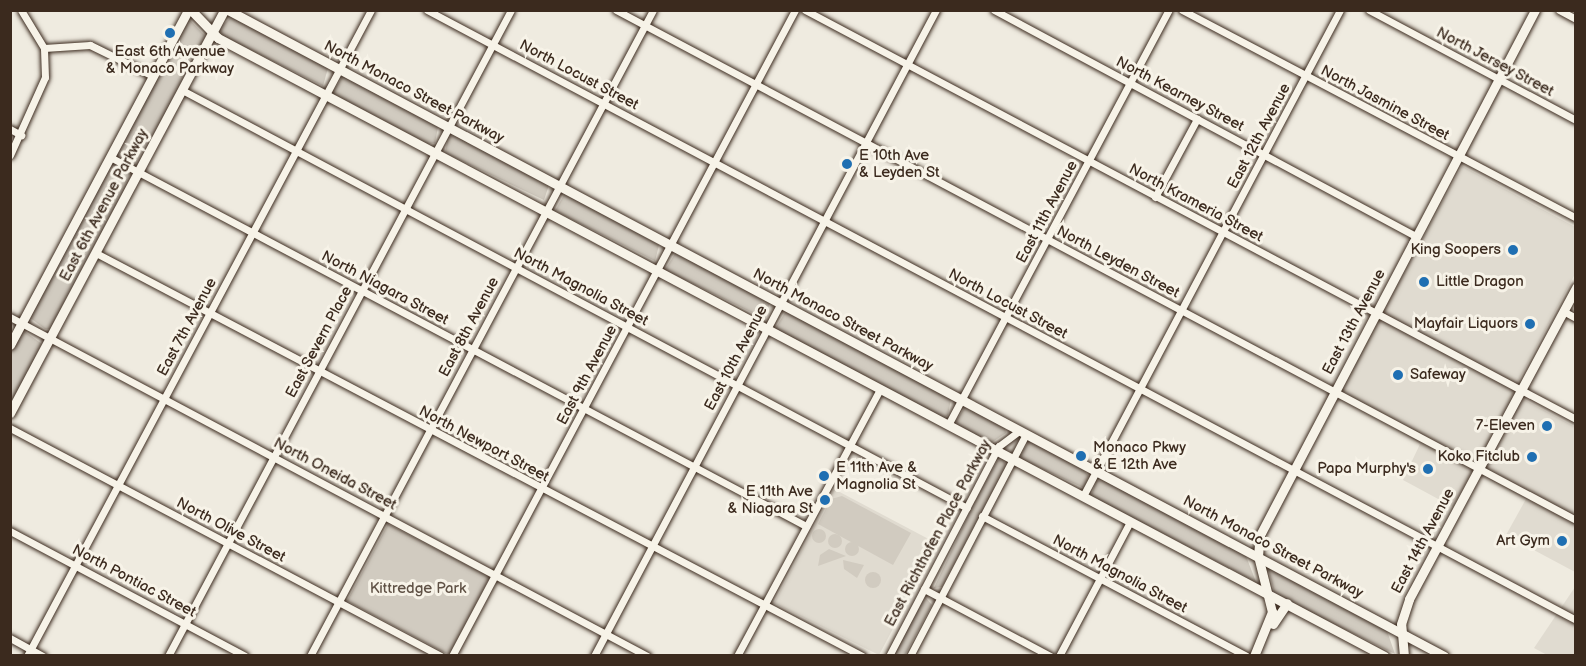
<!DOCTYPE html>
<html>
<head>
<meta charset="utf-8">
<style>
	body { margin:0 }
	#map { position:relative; width:1586px; height:666px; overflow:hidden; background:#efebe0; font-family:"Balsamiq Sans",sans-serif }
	div>[style] { position:absolute }
	.built>* { inset:0; background:#e0dbd0 }
	.green>* { inset:0; background:#d1cbc0 }
	.round { border-radius:50% }
	.roads { filter:drop-shadow(0 0 2px #3b2a1e) drop-shadow(0 0 2px #3b2a1e) }
	.minor>* { height:7px; margin:-3.5px; padding:0 3.5px; transform-origin:3.5px; border-radius:3.5px; background:#f7f3e8 }
	.major>* { height:9px; margin:-4.5px; padding:0 4.5px; transform-origin:4.5px; border-radius:4.5px; background:#f7f3e8 }
	.dots>* { width:16px; height:16px; translate:-50% -50%; box-sizing:border-box; border:3px solid #f7f3e8; border-radius:50% }
	span { translate:-50% -50%; white-space:nowrap; text-align:center; line-height:1.15; -webkit-text-stroke:6px #f7f3e8; paint-order:stroke }
	.poi-label { font-size:15px; color:#3b2a1e }
	.left { translate:0 -50%; text-align:left }
	.right { translate:-100% -50%; text-align:right }
	.street-label { font-size:15px; color:#3b2a1e }
	.park-label { font-size:15px; color:#605246 }
	.frame { position:absolute; inset:0; border:12px solid #3b2a1e; pointer-events:none }
</style>
</head>
<body>
<div id="map">
	<div class="built">
		<i style="clip-path:polygon(1462px 166px,1575px 227px,1575px 274px,1512px 393px,1575px 427px,1575px 572px,1506px 535px,1526px 499px,1473px 470px,1453px 507px,1403px 480px,1420px 444px,1341px 390px)"></i>
		<i style="clip-path:polygon(834px 489px,938px 544px,879px 655px,774px 603px)"></i>
		<i style="clip-path:polygon(1575px 587px,1575px 655px,1547px 655px,1534px 648px)"></i>
	</div>
	<div class="green">
		<i style="clip-path:polygon(232px 16px,328px 68px,323px 86px,223px 36px,219px 29px)"></i>
		<i style="clip-path:polygon(188px 18px,206px 37px,50px 329px,45px 329px,29px 317px)"></i>
		<i style="clip-path:polygon(343px 76px,438px 127px,435px 143px,428px 144px,332px 93px)"></i>
		<i style="clip-path:polygon(455px 135px,549px 185px,544px 200px,445px 153px,448px 137px)"></i>
		<i style="clip-path:polygon(565px 193px,659px 245px,655px 261px,555px 211px)"></i>
		<i style="clip-path:polygon(676px 252px,770px 302px,765px 319px,665px 270px)"></i>
		<i style="clip-path:polygon(786px 311px,951px 399px,948px 415px,944px 418px,775px 329px)"></i>
		<i style="clip-path:polygon(24px 331px,42px 344px,11px 404px,11px 352px)"></i>
		<i style="clip-path:polygon(965px 407px,1005px 428px,1006px 433px,991px 443px,959px 427px,956px 421px)"></i>
		<i style="clip-path:polygon(1030px 440px,1084px 470px,1089px 477px,1084px 488px,1023px 460px,1020px 455px)"></i>
		<i style="clip-path:polygon(1003px 459px,1006px 466px,942px 587px,934px 588px,974px 503px,997px 461px)"></i>
		<i style="clip-path:polygon(1104px 480px,1246px 556px,1256px 582px,1091px 496px,1096px 481px)"></i>
		<i style="clip-path:polygon(842px 496px,911px 533px,893px 565px,818px 524px,831px 499px)"></i>
		<i style="clip-path:polygon(388px 524px,490px 577px,449px 655px,347px 601px)"></i>
		<i class="round" style="left:812px;top:529px;width:14px;height:14px"></i>
		<i class="round" style="left:828px;top:534px;width:14px;height:14px"></i>
		<i class="round" style="left:845px;top:542px;width:14px;height:14px"></i>
		<i style="clip-path:polygon(829px 549px,846px 556px,818px 566px,820px 555px)"></i>
		<i style="clip-path:polygon(843px 560px,864px 565px,857px 578px,844px 569px)"></i>
		<i style="clip-path:polygon(1268px 568px,1387px 631px,1395px 654px,1275px 595px)"></i>
		<i class="round" style="left:865px;top:572px;width:16px;height:16px"></i>
		<i style="clip-path:polygon(925px 597px,932px 605px,905px 655px,893px 655px)"></i>
	</div>
	<div class="roads">
		<div class="minor">
			<i style="left:427px;top:10px;width:1301px;rotate:27.96deg"></i>
			<i style="left:616px;top:10px;width:1087px;rotate:27.98deg"></i>
			<i style="left:805px;top:10px;width:873px;rotate:27.95deg"></i>
			<i style="left:994px;top:10px;width:479px;rotate:28.2deg"></i>
			<i style="left:1182px;top:10px;width:446px;rotate:27.8deg"></i>
			<i style="left:1369px;top:10px;width:234px;rotate:28deg"></i>
			<i style="left:1559px;top:10px;width:19px;rotate:28deg"></i>
			<i style="left:44px;top:48px;width:46px;rotate:-3.7deg"></i>
			<i style="left:90px;top:45px;width:70px;rotate:26.2deg"></i>
			<i style="left:182px;top:90px;width:889px;rotate:28.03deg"></i>
			<i style="left:10px;top:129px;width:13px;rotate:29deg"></i>
			<i style="left:10px;top:155px;width:85px;rotate:-65.8deg"></i>
			<i style="left:45px;top:77px;width:29px;rotate:-92deg"></i>
			<i style="left:44px;top:48px;width:44px;rotate:-121.2deg"></i>
			<i style="left:110px;top:157px;width:788px;rotate:27.93deg"></i>
			<i style="left:1155px;top:197px;width:89px;rotate:-61.7deg"></i>
			<i style="left:96px;top:253px;width:866px;rotate:27.75deg"></i>
			<i style="left:1563px;top:311px;width:15px;rotate:28deg"></i>
			<i style="left:10px;top:317px;width:722px;rotate:28.02deg"></i>
			<i style="left:948px;top:425px;width:470px;rotate:-62deg"></i>
			<i style="left:10px;top:428px;width:487px;rotate:27.9deg"></i>
			<i style="left:1083px;top:496px;width:550px;rotate:-62.13deg"></i>
			<i style="left:982px;top:516px;width:299px;rotate:27.9deg"></i>
			<i style="left:10px;top:531px;width:266px;rotate:28deg"></i>
			<i style="left:924px;top:589px;width:143px;rotate:28deg"></i>
			<i style="left:10px;top:638px;width:38px;rotate:29deg"></i>
			<i style="left:27px;top:656px;width:732px;rotate:-61.96deg"></i>
			<i style="left:168px;top:656px;width:731px;rotate:-62.03deg"></i>
			<i style="left:310px;top:656px;width:731px;rotate:-62.03deg"></i>
			<i style="left:452px;top:656px;width:731px;rotate:-62.03deg"></i>
			<i style="left:594px;top:656px;width:731px;rotate:-62.1deg"></i>
			<i style="left:737px;top:656px;width:303px;rotate:-61.8deg"></i>
			<i style="left:889px;top:656px;width:237px;rotate:-62.4deg"></i>
			<i style="left:999px;top:446px;width:25px;rotate:-37deg"></i>
			<i style="left:910px;top:656px;width:250px;rotate:-62.4deg"></i>
			<i style="left:1059px;top:656px;width:152px;rotate:-62.1deg"></i>
		</div>
		<div class="major">
			<i style="left:191px;top:10px;width:39px;rotate:46deg"></i>
			<i style="left:218px;top:38px;width:1320px;rotate:27.92deg"></i>
			<i style="left:228px;top:10px;width:1377px;rotate:27.98deg"></i>
			<i style="left:10px;top:345px;width:379px;rotate:-62deg"></i>
			<i style="left:10px;top:413px;width:456px;rotate:-62deg"></i>
			<i style="left:1273px;top:624px;width:25px;rotate:-56deg"></i>
			<i style="left:1254px;top:656px;width:48px;rotate:-67.8deg"></i>
			<i style="left:1272px;top:612px;width:58px;rotate:-104deg"></i>
			<i style="left:1258px;top:556px;width:21px;rotate:-85deg"></i>
			<i style="left:1260px;top:535px;width:593px;rotate:-62.35deg"></i>
			<i style="left:1404px;top:656px;width:32px;rotate:-95deg"></i>
			<i style="left:1401px;top:624px;width:26px;rotate:-72deg"></i>
			<i style="left:1409px;top:599px;width:354px;rotate:-61.8deg"></i>
		</div>
	</div>
	<div class="dots">
		<i style="left:170px;top:33px;background:#1f6fb2"></i>
		<i style="left:847px;top:164px;background:#1f6fb2"></i>
		<i style="left:1513px;top:250px;background:#1f6fb2"></i>
		<i style="left:1424px;top:282px;background:#1f6fb2"></i>
		<i style="left:1530px;top:324px;background:#1f6fb2"></i>
		<i style="left:1398px;top:375px;background:#1f6fb2"></i>
		<i style="left:1547px;top:426px;background:#1f6fb2"></i>
		<i style="left:1081px;top:456px;background:#1f6fb2"></i>
		<i style="left:1532px;top:457px;background:#1f6fb2"></i>
		<i style="left:1428px;top:469px;background:#1f6fb2"></i>
		<i style="left:824px;top:476px;background:#1f6fb2"></i>
		<i style="left:825px;top:500px;background:#1f6fb2"></i>
		<i style="left:1562px;top:541px;background:#1f6fb2"></i>
	</div>
	<div class="poi-label">
		<span style="left:170px;top:60px">East 6th Avenue<br>&amp; Monaco Parkway</span>
		<span class="left" style="left:859px;top:164px">E 10th Ave<br>&amp; Leyden St</span>
		<span class="right" style="left:1501px;top:250px">King Soopers</span>
		<span class="left" style="left:1436px;top:282px">Little Dragon</span>
		<span class="right" style="left:1518px;top:324px">Mayfair Liquors</span>
		<span class="left" style="left:1410px;top:375px">Safeway</span>
		<span class="right" style="left:1535px;top:426px">7-Eleven</span>
		<span class="left" style="left:1093px;top:456px">Monaco Pkwy<br>&amp; E 12th Ave</span>
		<span class="right" style="left:1520px;top:457px">Koko Fitclub</span>
		<span class="left" style="left:836px;top:476px">E 11th Ave &amp;<br>Magnolia St</span>
		<span class="right" style="left:1416px;top:469px">Papa Murphy's</span>
		<span class="right" style="left:813px;top:500px">E 11th Ave<br>&amp; Niagara St</span>
		<span class="right" style="left:1550px;top:541px">Art Gym</span>
	</div>
	<div class="street-label">
		<span style="left:1495px;top:62px;rotate:28deg">North Jersey Street</span>
		<span style="left:579px;top:75px;rotate:28deg">North Locust Street</span>
		<span style="left:414px;top:92px;rotate:28deg">North Monaco Street Parkway</span>
		<span style="left:1180px;top:94px;rotate:28deg">North Kearney Street</span>
		<span style="left:1385px;top:103px;rotate:28deg">North Jasmine Street</span>
		<span style="left:1259px;top:136px;rotate:-62deg">East 12th Avenue</span>
		<span style="left:1196px;top:203px;rotate:28deg">North Krameria Street</span>
		<span style="left:104px;top:205px;rotate:-62deg">East 6th Avenue Parkway</span>
		<span style="left:1047px;top:212px;rotate:-62deg">East 11th Avenue</span>
		<span style="left:1118px;top:262px;rotate:28deg">North Leyden Street</span>
		<span style="left:581px;top:287px;rotate:28deg">North Magnolia Street</span>
		<span style="left:385px;top:288px;rotate:28deg">North Niagara Street</span>
		<span style="left:1008px;top:304px;rotate:28deg">North Locust Street</span>
		<span style="left:843px;top:320px;rotate:28deg">North Monaco Street Parkway</span>
		<span style="left:1354px;top:322px;rotate:-62deg">East 13th Avenue</span>
		<span style="left:187px;top:327px;rotate:-62deg">East 7th Avenue</span>
		<span style="left:469px;top:327px;rotate:-62deg">East 8th Avenue</span>
		<span style="left:319px;top:342px;rotate:-62deg">East Severn Place</span>
		<span style="left:736px;top:358px;rotate:-62deg">East 10th Avenue</span>
		<span style="left:587px;top:375px;rotate:-62deg">East 9th Avenue</span>
		<span style="left:484px;top:444px;rotate:28deg">North Newport Street</span>
		<span style="left:335px;top:474px;rotate:28deg">North Oneida Street</span>
		<span style="left:231px;top:530px;rotate:28deg">North Olive Street</span>
		<span style="left:938px;top:533px;rotate:-62deg">East Richthofen Place Parkway</span>
		<span style="left:1423px;top:541px;rotate:-62deg">East 14th Avenue</span>
		<span style="left:1273px;top:547px;rotate:28deg">North Monaco Street Parkway</span>
		<span style="left:1120px;top:574px;rotate:28deg">North Magnolia Street</span>
		<span style="left:134px;top:581px;rotate:28deg">North Pontiac Street</span>
	</div>
	<div class="park-label">
		<span style="left:418px;top:589px">Kittredge Park</span>
	</div>
	<div class="frame"></div>
</div>
</body>
</html>
